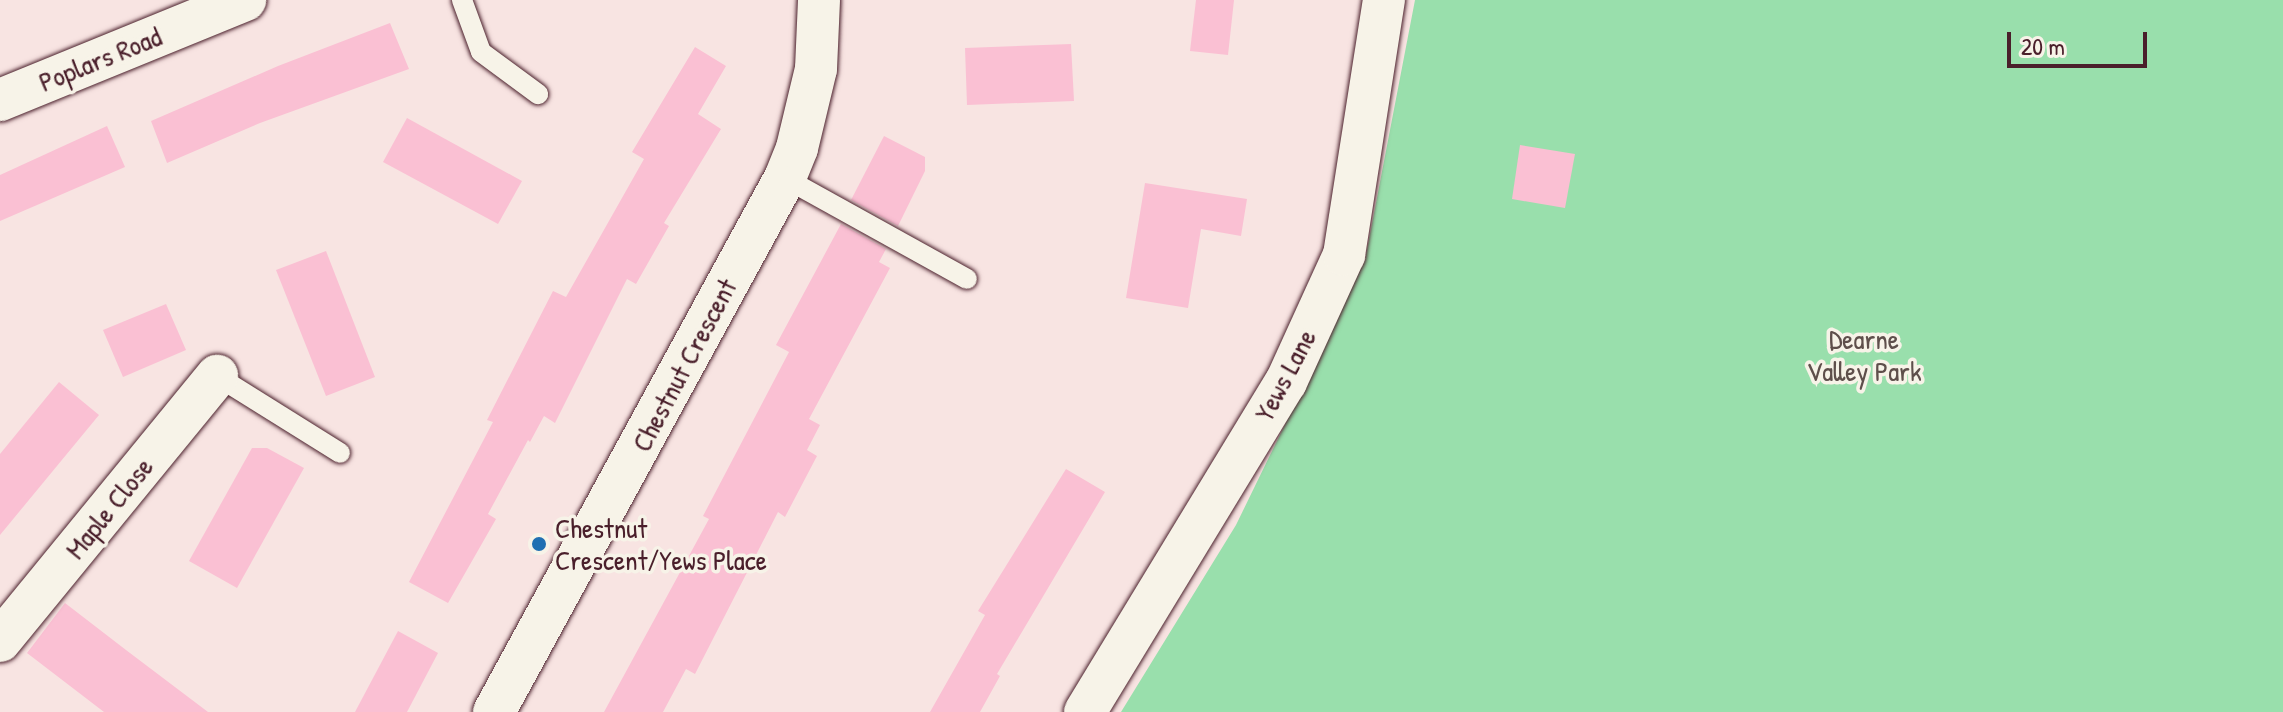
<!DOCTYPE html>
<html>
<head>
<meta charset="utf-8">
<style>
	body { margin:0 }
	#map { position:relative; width:2283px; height:712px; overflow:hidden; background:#f8e4e2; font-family:"Patrick Hand",sans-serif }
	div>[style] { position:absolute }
	.green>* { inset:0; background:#99dfac }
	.building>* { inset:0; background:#fac0d3 }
	.roads { filter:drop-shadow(0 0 2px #4a1f2b) drop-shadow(0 0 2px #4a1f2b) }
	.service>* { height:20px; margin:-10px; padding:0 10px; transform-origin:10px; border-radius:10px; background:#f7f3e8 }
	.minor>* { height:42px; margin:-21px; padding:0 21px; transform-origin:21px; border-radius:21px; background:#f7f3e8 }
	.dots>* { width:22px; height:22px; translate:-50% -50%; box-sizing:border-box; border:4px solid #f7f3e8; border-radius:50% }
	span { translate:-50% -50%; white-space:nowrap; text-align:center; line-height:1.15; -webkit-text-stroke:7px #f7f3e8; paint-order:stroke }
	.street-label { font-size:28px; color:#4a1f2b }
	.park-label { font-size:28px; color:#5e4f4b }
	.poi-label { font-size:28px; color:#4a1f2b }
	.left { translate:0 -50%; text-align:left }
	.scale { position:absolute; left:2007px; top:32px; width:140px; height:36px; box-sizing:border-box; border:4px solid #4a1f2b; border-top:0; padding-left:10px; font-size:24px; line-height:28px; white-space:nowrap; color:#4a1f2b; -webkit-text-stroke:6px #f7f3e8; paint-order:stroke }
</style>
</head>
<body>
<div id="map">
	<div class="green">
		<i style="clip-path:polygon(1415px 0,2283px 0,2283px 712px,1121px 712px,1236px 525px,1365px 260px)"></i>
	</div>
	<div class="building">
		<i style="clip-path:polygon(1196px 0,1234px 0,1228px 55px,1190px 51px)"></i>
		<i style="clip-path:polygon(390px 23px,409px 69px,260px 123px,167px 163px,151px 121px,278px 66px)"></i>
		<i style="clip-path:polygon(1071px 44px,1074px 101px,967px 105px,965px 48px)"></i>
		<i style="clip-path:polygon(695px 47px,726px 66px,698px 114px,721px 129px,664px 223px,669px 226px,636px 284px,627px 279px,555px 423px,544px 416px,530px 442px,528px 440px,488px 514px,496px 519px,448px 603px,409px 582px,493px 422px,487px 420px,553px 291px,566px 297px,644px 159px,632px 152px)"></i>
		<i style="clip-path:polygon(407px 118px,522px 181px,498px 224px,383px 162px)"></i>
		<i style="clip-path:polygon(107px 126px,125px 167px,0 221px,0 175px)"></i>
		<i style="clip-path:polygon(884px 136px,925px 157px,925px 171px,898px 226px,851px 200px)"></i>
		<i style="clip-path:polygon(1520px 145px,1575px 154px,1565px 208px,1512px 199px)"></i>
		<i style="clip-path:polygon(1145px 183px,1247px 199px,1241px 236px,1201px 229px,1188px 308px,1126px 298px)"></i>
		<i style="clip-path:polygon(841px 224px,886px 249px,879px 262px,890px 268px,809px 419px,820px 425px,807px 450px,817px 456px,785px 517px,778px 512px,695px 674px,686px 669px,663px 712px,604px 712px,709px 519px,703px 516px,789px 352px,776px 345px)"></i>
		<i style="clip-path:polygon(326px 251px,375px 377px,326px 396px,276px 270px)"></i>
		<i style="clip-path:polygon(166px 304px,186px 350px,123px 377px,103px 330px)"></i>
		<i style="clip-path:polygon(59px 382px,99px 415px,0 535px,0 454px)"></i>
		<i style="clip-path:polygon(252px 448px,267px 448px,304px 468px,237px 588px,189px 561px)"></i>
		<i style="clip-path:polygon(1066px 469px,1105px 492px,997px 674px,1000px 676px,980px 712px,930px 712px,985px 615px,978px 611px)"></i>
		<i style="clip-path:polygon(65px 603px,126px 650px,208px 712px,104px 712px,27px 653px)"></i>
		<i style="clip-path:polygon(398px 631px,438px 653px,407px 712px,355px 712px)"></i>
	</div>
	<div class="roads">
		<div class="service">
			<i style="left:462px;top:0;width:55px;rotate:69.9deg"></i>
			<i style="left:481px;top:52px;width:71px;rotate:36.4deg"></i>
			<i style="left:785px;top:178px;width:208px;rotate:29deg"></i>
			<i style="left:217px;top:376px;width:145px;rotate:32deg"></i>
		</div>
		<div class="minor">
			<i style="left:0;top:100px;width:265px;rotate:-22.2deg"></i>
			<i style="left:0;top:641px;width:343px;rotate:-50.7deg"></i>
			<i style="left:494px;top:712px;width:608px;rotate:-61.41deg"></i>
			<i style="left:785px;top:178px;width:32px;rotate:-68deg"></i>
			<i style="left:797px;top:148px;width:81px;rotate:-76.5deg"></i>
			<i style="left:816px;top:69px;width:69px;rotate:-87.5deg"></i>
			<i style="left:1085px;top:712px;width:386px;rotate:-58.7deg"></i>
			<i style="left:1286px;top:382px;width:140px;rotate:-65.5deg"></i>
			<i style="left:1344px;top:255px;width:258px;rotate:-81.1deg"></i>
		</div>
	</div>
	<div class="dots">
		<i style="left:539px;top:544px;background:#1f6fb2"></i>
	</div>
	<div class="street-label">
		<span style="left:100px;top:59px;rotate:-22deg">Poplars Road</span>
		<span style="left:684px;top:365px;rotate:-62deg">Chestnut Crescent</span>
		<span style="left:1285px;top:375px;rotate:-62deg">Yews Lane</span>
		<span style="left:109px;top:508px;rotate:-51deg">Maple Close</span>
	</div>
	<div class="park-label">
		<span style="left:1864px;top:355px">Dearne<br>Valley Park</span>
	</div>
	<div class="poi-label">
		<span class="left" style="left:555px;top:544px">Chestnut<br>Crescent/Yews Place</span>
	</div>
	<div class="scale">20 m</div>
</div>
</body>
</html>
